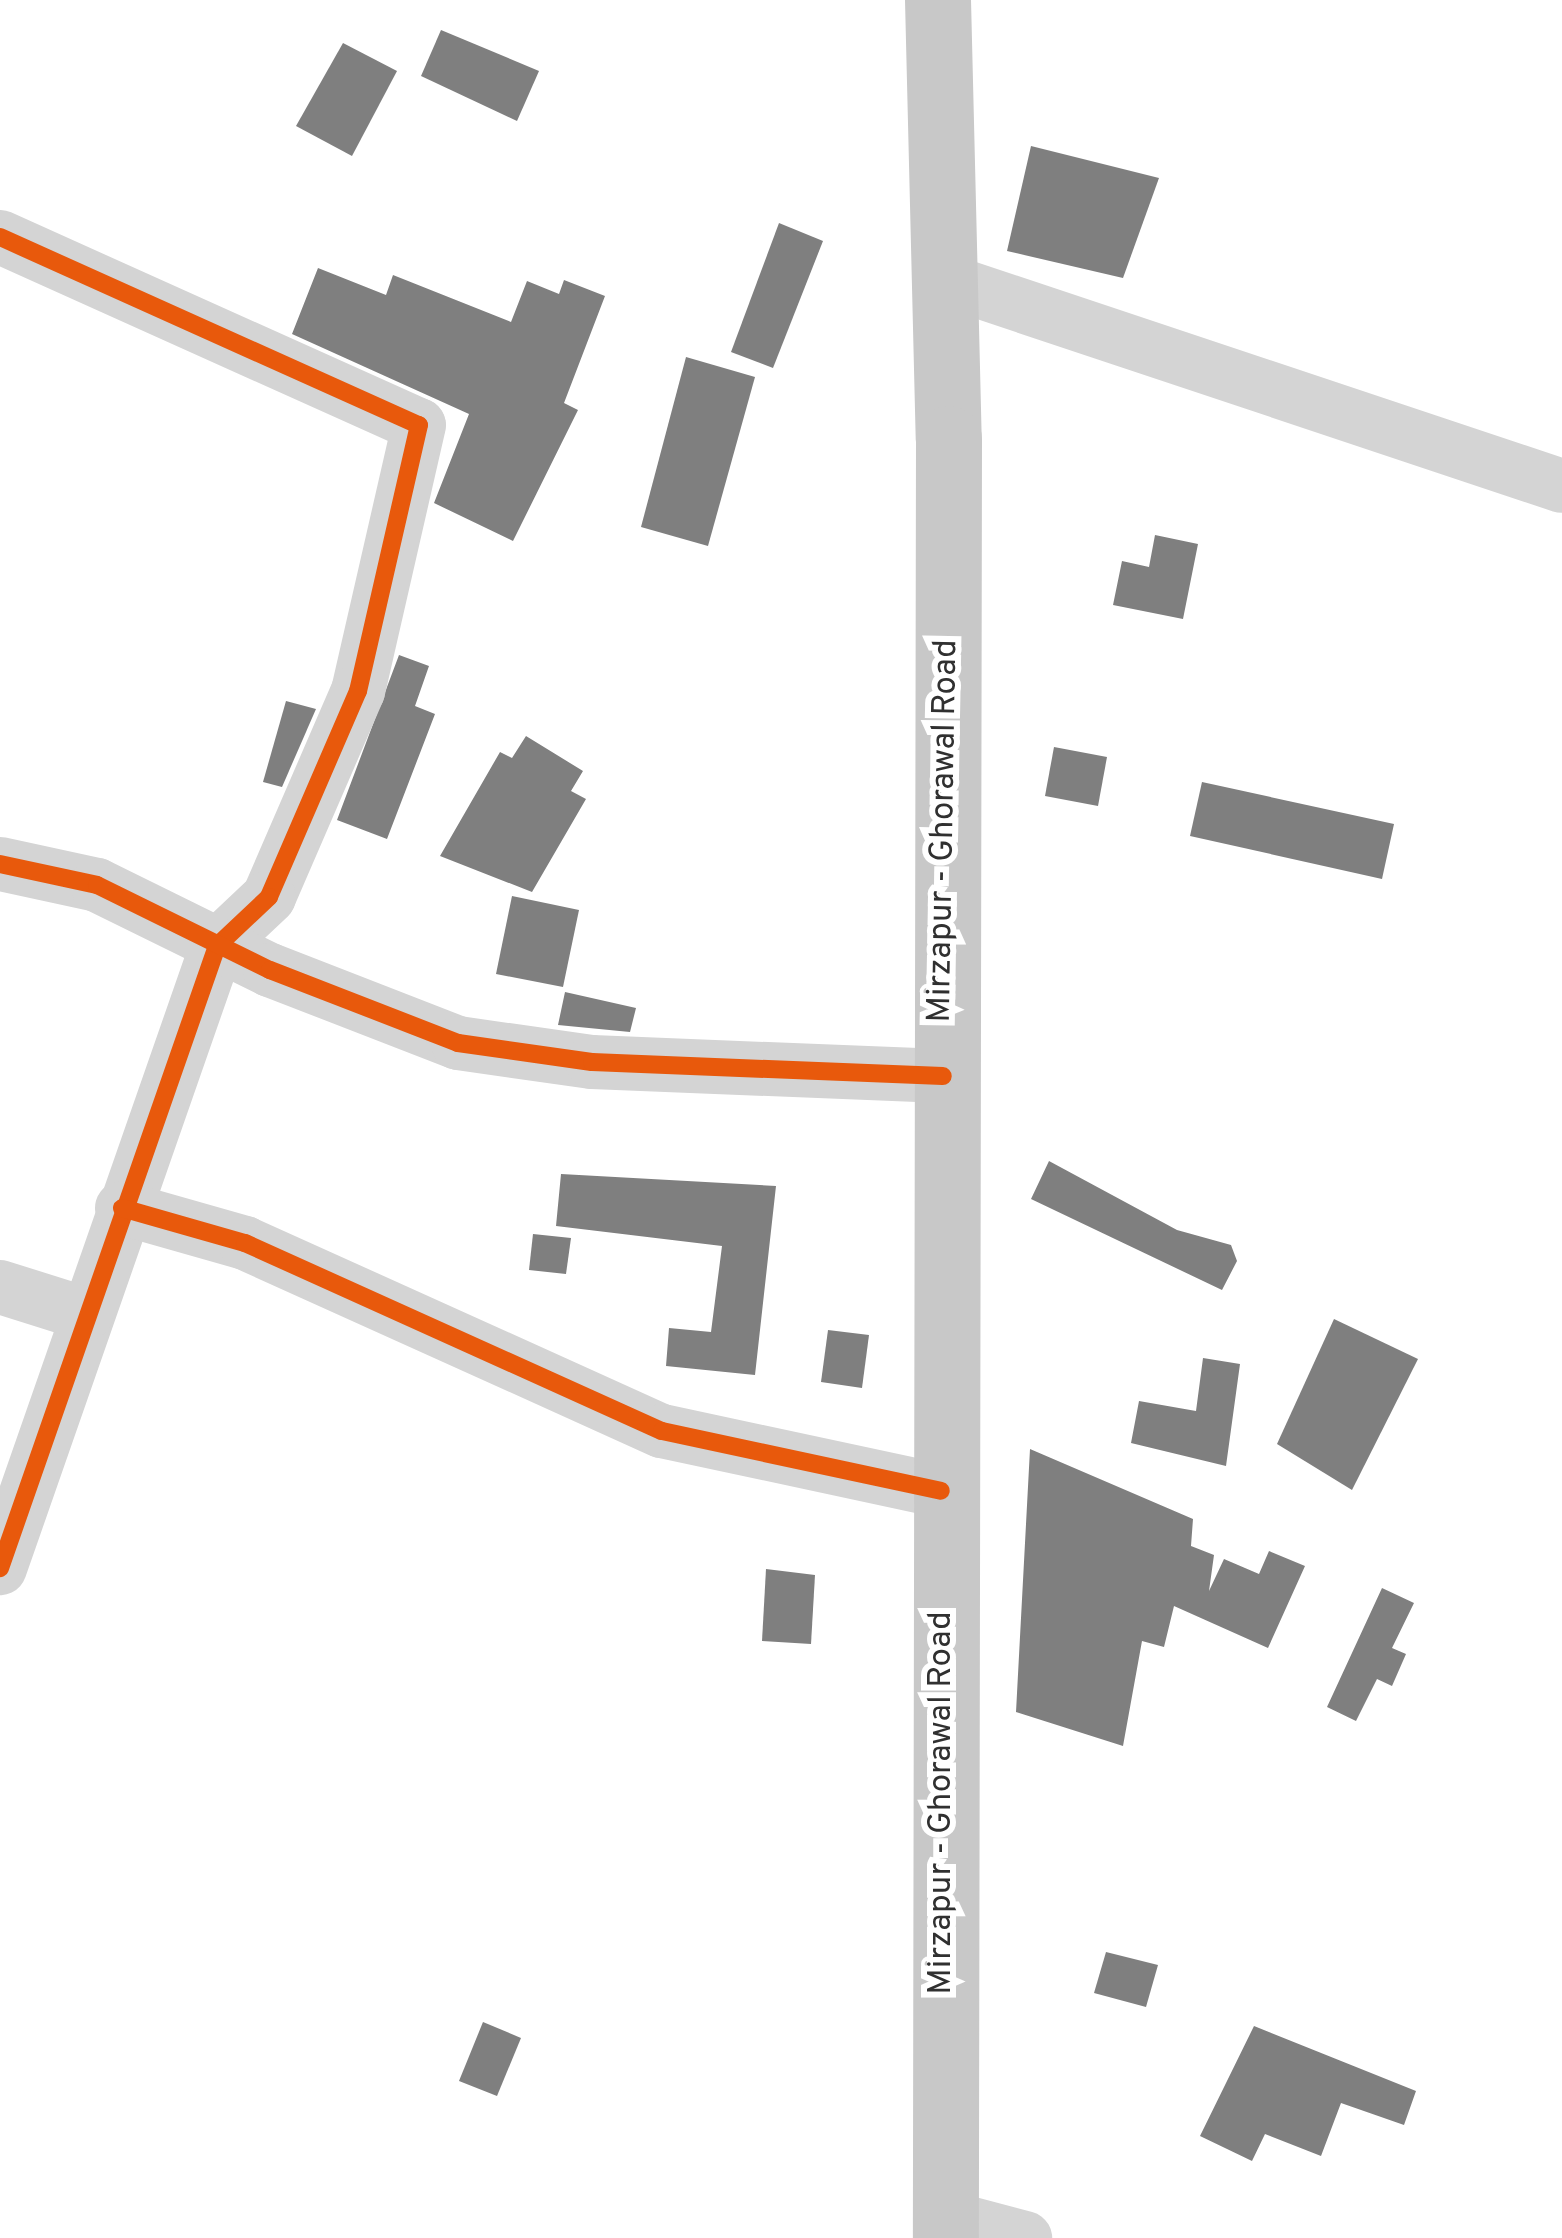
<!DOCTYPE html>
<html>
<head>
<meta charset="utf-8">
<style>
	body { margin:0 }
	#map { position:relative; width:1562px; height:2238px; overflow:hidden; background:#fff; font-family:Overpass,sans-serif }
	div>[style] { position:absolute }
	.building>* { inset:0; background:#7f7f7f }
	.minor>* { height:54px; margin:-27px; padding:0 27px; transform-origin:27px; border-radius:27px; background:#d4d4d4 }
	.primary>* { height:66px; margin:-33px; padding:0 33px; transform-origin:33px; border-radius:33px; background:#c8c8c8 }
	.cycleway>* { height:18px; margin:-9px; padding:0 9px; transform-origin:9px; border-radius:9px; background:#e8590c }
	span { translate:-50% -50%; white-space:nowrap; text-align:center; line-height:1.15; -webkit-text-stroke:12px #fff; paint-order:stroke }
	.street-label { font-size:33px; color:#303030 }
</style>
</head>
<body>
<div id="map">
	<div class="building">
		<i style="clip-path:polygon(441px 30px,539px 71px,517px 121px,421px 76px)"></i>
		<i style="clip-path:polygon(343px 43px,397px 71px,352px 156px,296px 126px)"></i>
		<i style="clip-path:polygon(1031px 146px,1159px 178px,1123px 278px,1007px 251px)"></i>
		<i style="clip-path:polygon(779px 223px,823px 241px,773px 368px,731px 352px)"></i>
		<i style="clip-path:polygon(318px 268px,386px 295px,393px 275px,511px 322px,527px 281px,559px 294px,564px 280px,605px 296px,564px 403px,578px 410px,513px 541px,434px 503px,469px 414px,292px 334px)"></i>
		<i style="clip-path:polygon(686px 357px,755px 377px,708px 546px,641px 527px)"></i>
		<i style="clip-path:polygon(1155px 535px,1198px 544px,1183px 619px,1113px 605px,1122px 561px,1149px 567px)"></i>
		<i style="clip-path:polygon(399px 655px,429px 666px,415px 706px,435px 714px,387px 839px,337px 820px)"></i>
		<i style="clip-path:polygon(286px 701px,316px 709px,282px 787px,263px 782px)"></i>
		<i style="clip-path:polygon(526px 736px,583px 771px,571px 791px,586px 799px,532px 892px,440px 856px,500px 752px,512px 758px)"></i>
		<i style="clip-path:polygon(1054px 747px,1107px 757px,1098px 806px,1045px 796px)"></i>
		<i style="clip-path:polygon(1202px 782px,1394px 824px,1382px 879px,1190px 836px)"></i>
		<i style="clip-path:polygon(512px 896px,579px 910px,563px 987px,496px 974px)"></i>
		<i style="clip-path:polygon(565px 992px,636px 1008px,630px 1032px,558px 1025px)"></i>
		<i style="clip-path:polygon(1049px 1161px,1177px 1230px,1231px 1245px,1237px 1261px,1222px 1290px,1031px 1199px)"></i>
		<i style="clip-path:polygon(561px 1174px,776px 1186px,755px 1375px,666px 1366px,669px 1328px,711px 1332px,722px 1246px,556px 1226px)"></i>
		<i style="clip-path:polygon(533px 1234px,571px 1238px,566px 1274px,529px 1270px)"></i>
		<i style="clip-path:polygon(1334px 1319px,1418px 1359px,1352px 1490px,1277px 1444px)"></i>
		<i style="clip-path:polygon(828px 1330px,869px 1335px,862px 1388px,821px 1382px)"></i>
		<i style="clip-path:polygon(1203px 1358px,1240px 1364px,1226px 1466px,1131px 1443px,1139px 1401px,1196px 1411px)"></i>
		<i style="clip-path:polygon(1030px 1449px,1193px 1519px,1191px 1546px,1214px 1555px,1209px 1591px,1224px 1559px,1259px 1574px,1269px 1551px,1305px 1566px,1268px 1648px,1174px 1606px,1164px 1647px,1142px 1641px,1123px 1746px,1016px 1712px)"></i>
		<i style="clip-path:polygon(766px 1569px,815px 1575px,811px 1644px,762px 1641px)"></i>
		<i style="clip-path:polygon(1382px 1588px,1414px 1603px,1392px 1648px,1406px 1654px,1392px 1686px,1377px 1679px,1356px 1721px,1327px 1707px)"></i>
		<i style="clip-path:polygon(1106px 1952px,1158px 1965px,1146px 2007px,1094px 1993px)"></i>
		<i style="clip-path:polygon(483px 2022px,521px 2038px,497px 2096px,459px 2081px)"></i>
		<i style="clip-path:polygon(1254px 2026px,1416px 2091px,1404px 2125px,1341px 2103px,1321px 2156px,1265px 2134px,1252px 2161px,1200px 2136px)"></i>
	</div>
	<div class="minor">
		<i style="left:0;top:237px;width:459px;rotate:24.2deg"></i>
		<i style="left:419px;top:425px;width:273px;rotate:102.9deg"></i>
		<i style="left:358px;top:691px;width:224px;rotate:113.4deg"></i>
		<i style="left:269px;top:897px;width:71px;rotate:136.7deg"></i>
		<i style="left:217px;top:946px;width:659px;rotate:109.23deg"></i>
		<i style="left:945px;top:280px;width:650px;rotate:18.46deg"></i>
		<i style="left:0;top:864px;width:99px;rotate:12.2deg"></i>
		<i style="left:97px;top:885px;width:193px;rotate:26.2deg"></i>
		<i style="left:270px;top:970px;width:202px;rotate:21.2deg"></i>
		<i style="left:458px;top:1043px;width:135px;rotate:8.1deg"></i>
		<i style="left:592px;top:1062px;width:351px;rotate:2.3deg"></i>
		<i style="left:122px;top:1208px;width:128px;rotate:15.9deg"></i>
		<i style="left:245px;top:1243px;width:457px;rotate:24.3deg"></i>
		<i style="left:662px;top:1431px;width:285px;rotate:12.1deg"></i>
		<i style="left:0;top:1287px;width:90px;rotate:17.4deg"></i>
		<i style="left:946px;top:2217px;width:82px;rotate:14.9deg"></i>
	</div>
	<div class="primary">
		<i style="left:938px;top:0;width:439px;rotate:88.6deg"></i>
		<i style="left:949px;top:439px;width:1799px;rotate:90.1deg"></i>
	</div>
	<div class="cycleway">
		<i style="left:0;top:237px;width:459px;rotate:24.2deg"></i>
		<i style="left:419px;top:425px;width:273px;rotate:102.9deg"></i>
		<i style="left:358px;top:691px;width:224px;rotate:113.4deg"></i>
		<i style="left:269px;top:897px;width:71px;rotate:136.7deg"></i>
		<i style="left:217px;top:946px;width:659px;rotate:109.23deg"></i>
		<i style="left:0;top:864px;width:99px;rotate:12.2deg"></i>
		<i style="left:97px;top:885px;width:193px;rotate:26.2deg"></i>
		<i style="left:270px;top:970px;width:202px;rotate:21.2deg"></i>
		<i style="left:458px;top:1043px;width:135px;rotate:8.1deg"></i>
		<i style="left:592px;top:1062px;width:351px;rotate:2.3deg"></i>
		<i style="left:122px;top:1208px;width:128px;rotate:15.9deg"></i>
		<i style="left:245px;top:1243px;width:457px;rotate:24.3deg"></i>
		<i style="left:662px;top:1431px;width:285px;rotate:12.1deg"></i>
	</div>
	<div class="street-label">
		<span style="left:945px;top:831px;rotate:-89deg">Mirzapur - Ghorawal Road</span>
		<span style="left:943px;top:1803px;rotate:-90deg">Mirzapur - Ghorawal Road</span>
	</div>
</div>
</body>
</html>
